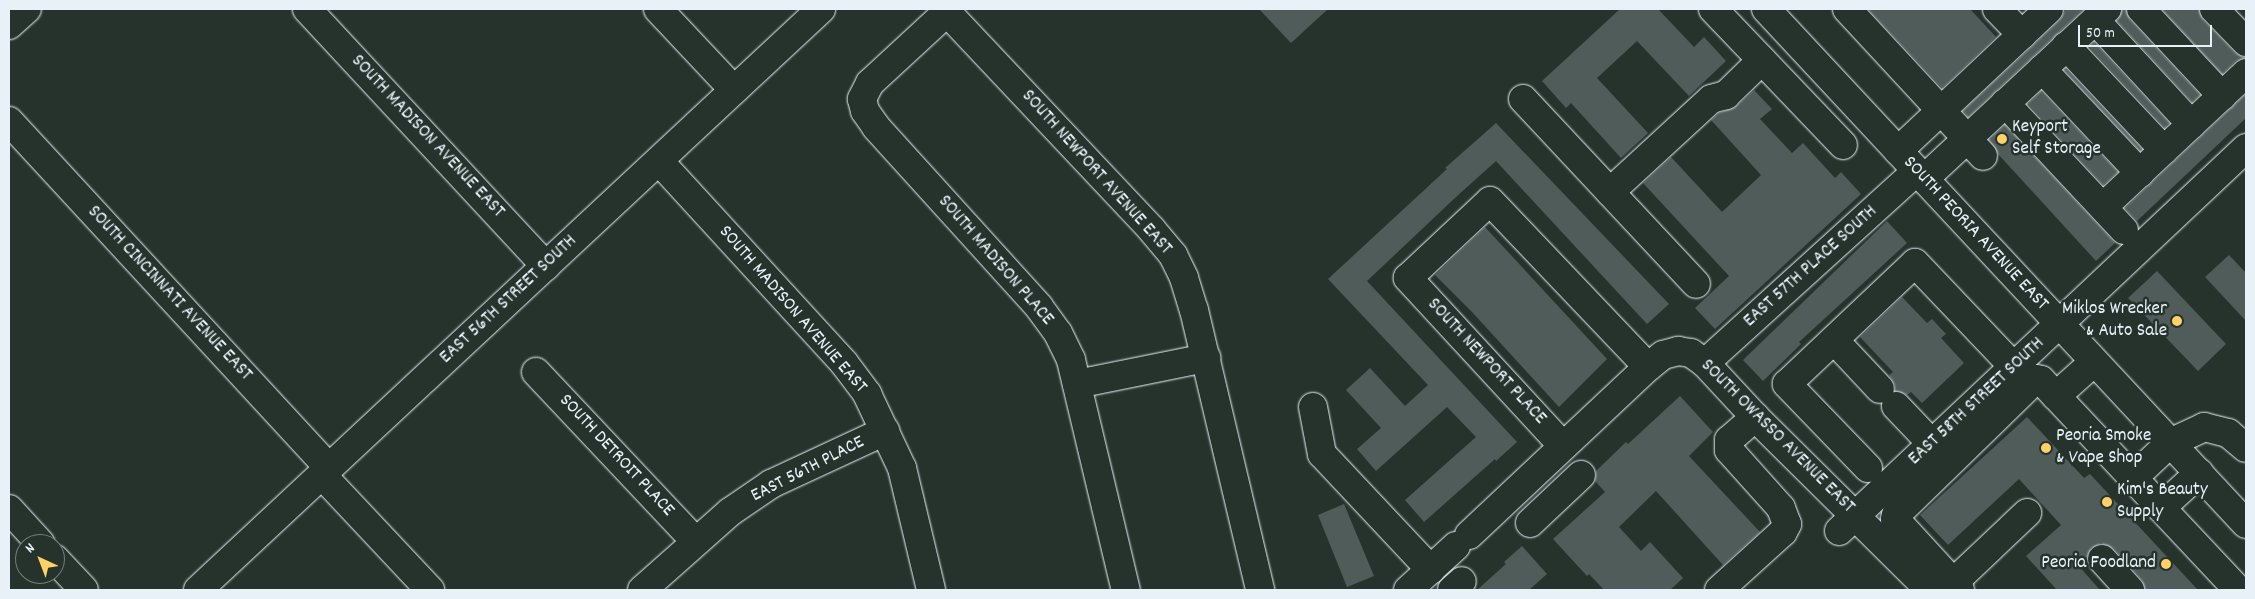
<!DOCTYPE html>
<html>
<head>
<meta charset="utf-8">
<style>
	body { margin:0 }
	#map { position:relative; width:2255px; height:599px; overflow:hidden; background:#26332d; font-family:Dekko,sans-serif }
	div>[style] { position:absolute }
	.building>* { inset:0; background:#505c59 }
	.roads { filter:drop-shadow(0 0 1px #e8f1f8) drop-shadow(0 0 1px #e8f1f8) }
	.minor>* { height:28px; margin:-14px; padding:0 14px; transform-origin:14px; border-radius:14px; background:#26332d }
	.major>* { height:28px; margin:-14px; padding:0 14px; transform-origin:14px; border-radius:14px; background:#26332d }
	.dots>* { width:14px; height:14px; translate:-50% -50%; box-sizing:border-box; border:2px solid #26332d; border-radius:50% }
	span { translate:-50% -50%; white-space:nowrap; text-align:center; line-height:1.15; -webkit-text-stroke:5px #26332d; paint-order:stroke }
	.poi-label { font-size:19px; color:#e8f1f8 }
	.left { translate:0 -50%; text-align:left }
	.right { translate:-100% -50%; text-align:right }
	.street-label { font-size:19px; color:#e8f1f8 }
	.frame { position:absolute; inset:0; border:10px solid #e8f1f8; pointer-events:none }
	.north { position:absolute; left:15px; top:534px; width:50px; height:50px; box-sizing:border-box; background:#26332d; border:1px solid #747f7e; border-radius:50%; rotate:317deg; font-size:14px; font-weight:700; line-height:20px; text-align:center; color:#e8f1f8 }
	.north::after { content:''; display:block; margin:auto; width:18px; height:22px; background:#ffd166; clip-path:polygon(50% 0,100% 100%,50% 72%,0 100%) }
	.scale { position:absolute; left:2078px; top:25px; width:134px; height:22px; box-sizing:border-box; border:2px solid #e8f1f8; border-top:0; padding-left:6px; font-size:15px; line-height:18px; white-space:nowrap; color:#e8f1f8; -webkit-text-stroke:4px #26332d; paint-order:stroke }
</style>
</head>
<body>
<div id="map">
	<div class="building">
		<i style="clip-path:polygon(1259px 9px,1328px 9px,1291px 43px)"></i>
		<i style="clip-path:polygon(1620px 9px,1658px 9px,1694px 47px,1704px 37px,1726px 61px,1689px 96px,1637px 41px,1597px 78px,1648px 133px,1621px 158px,1571px 103px,1566px 108px,1542px 81px)"></i>
		<i style="clip-path:polygon(1868px 9px,1970px 9px,1996px 37px,1942px 88px)"></i>
		<i style="clip-path:polygon(2066px 9px,2084px 9px,1968px 117px,1963px 111px,2060px 20px)"></i>
		<i style="clip-path:polygon(2122px 9px,2126px 9px,2130px 20px,2200px 95px,2192px 102px,2117px 21px)"></i>
		<i style="clip-path:polygon(2162px 9px,2199px 9px,2203px 20px,2235px 53px,2246px 58px,2236px 61px,2222px 74px)"></i>
		<i style="clip-path:polygon(2094px 42px,2169px 123px,2165px 128px,2089px 47px)"></i>
		<i style="clip-path:polygon(2066px 69px,2142px 149px,2140px 151px,2064px 70px)"></i>
		<i style="clip-path:polygon(1754px 90px,1772px 109px,1760px 119px,1792px 153px,1803px 143px,1835px 178px,1841px 172px,1861px 194px,1715px 329px,1695px 308px,1729px 276px,1643px 183px,1671px 157px,1722px 212px,1761px 175px,1711px 120px,1719px 113px,1737px 106px)"></i>
		<i style="clip-path:polygon(2041px 91px,2118px 172px,2103px 185px,2028px 104px)"></i>
		<i style="clip-path:polygon(2246px 94px,2246px 118px,2137px 221px,2125px 208px)"></i>
		<i style="clip-path:polygon(1496px 123px,1669px 304px,1647px 324px,1496px 161px,1456px 197px,1367px 281px,1517px 442px,1496px 461px,1495px 459px,1424px 522px,1405px 500px,1476px 437px,1447px 407px,1376px 471px,1357px 449px,1381px 428px,1346px 390px,1370px 368px,1405px 406px,1428px 385px,1328px 279px,1447px 169px,1445px 168px)"></i>
		<i style="clip-path:polygon(2005px 125px,2115px 243px,2096px 261px,1998px 154px,1989px 140px)"></i>
		<i style="clip-path:polygon(1887px 221px,1907px 243px,1799px 342px,1801px 344px,1763px 381px,1743px 360px)"></i>
		<i style="clip-path:polygon(1485px 227px,1607px 359px,1559px 407px,1472px 312px,1435px 275px)"></i>
		<i style="clip-path:polygon(2229px 255px,2246px 273px,2246px 321px,2205px 277px)"></i>
		<i style="clip-path:polygon(2157px 271px,2226px 344px,2198px 371px,2128px 298px)"></i>
		<i style="clip-path:polygon(1902px 297px,1927px 323px,1932px 319px,1946px 334px,1941px 338px,1964px 363px,1922px 403px,1911px 392px,1907px 395px,1895px 391px,1895px 385px,1889px 375px,1893px 372px,1860px 337px)"></i>
		<i style="clip-path:polygon(1680px 396px,1713px 432px,1689px 456px,1760px 532px,1723px 565px,1656px 491px,1619px 527px,1641px 551px,1650px 542px,1683px 578px,1670px 590px,1604px 590px,1589px 574px,1587px 576px,1553px 539px,1605px 492px,1595px 481px,1596px 471px,1626px 442px,1628px 444px)"></i>
		<i style="clip-path:polygon(2027px 417px,2084px 478px,2090px 474px,2198px 590px,2145px 590px,2142px 580px,2114px 549px,2101px 543px,2091px 548px,2087px 557px,2078px 565px,2100px 590px,2057px 590px,2026px 556px,2061px 525px,2019px 479px,1948px 545px,1920px 515px)"></i>
		<i style="clip-path:polygon(1344px 504px,1374px 576px,1347px 587px,1318px 515px)"></i>
		<i style="clip-path:polygon(1522px 546px,1547px 574px,1529px 590px,1477px 590px,1506px 564px,1504px 562px)"></i>
	</div>
	<div class="roads">
		<div class="minor">
			<i style="left:307px;top:9px;width:351px;rotate:47.1deg"></i>
			<i style="left:658px;top:9px;width:111px;rotate:46.8deg"></i>
			<i style="left:944px;top:9px;width:303px;rotate:46.7deg"></i>
			<i style="left:1152px;top:230px;width:33px;rotate:50deg"></i>
			<i style="left:1173px;top:255px;width:25px;rotate:64deg"></i>
			<i style="left:1184px;top:278px;width:34px;rotate:73deg"></i>
			<i style="left:1194px;top:310px;width:288px;rotate:76.7deg"></i>
			<i style="left:1713px;top:9px;width:188px;rotate:46.3deg"></i>
			<i style="left:1847px;top:9px;width:200px;rotate:47.2deg"></i>
			<i style="left:1997px;top:9px;width:36px;rotate:46deg"></i>
			<i style="left:2141px;top:9px;width:119px;rotate:47deg"></i>
			<i style="left:2214px;top:9px;width:46px;rotate:45.9deg"></i>
			<i style="left:947px;top:12px;width:105px;rotate:137.3deg"></i>
			<i style="left:870px;top:83px;width:18px;rotate:117deg"></i>
			<i style="left:862px;top:99px;width:12px;rotate:76deg"></i>
			<i style="left:865px;top:111px;width:19px;rotate:55deg"></i>
			<i style="left:876px;top:127px;width:243px;rotate:47.8deg"></i>
			<i style="left:1039px;top:307px;width:32px;rotate:54deg"></i>
			<i style="left:1058px;top:333px;width:30px;rotate:64deg"></i>
			<i style="left:1071px;top:360px;width:236px;rotate:76.6deg"></i>
			<i style="left:2095px;top:20px;width:142px;rotate:47.3deg"></i>
			<i style="left:9px;top:25px;width:24px;rotate:-42deg"></i>
			<i style="left:2066px;top:46px;width:143px;rotate:46.7deg"></i>
			<i style="left:2042px;top:69px;width:143px;rotate:46.7deg"></i>
			<i style="left:1523px;top:99px;width:253px;rotate:46.9deg"></i>
			<i style="left:2005px;top:103px;width:174px;rotate:46.9deg"></i>
			<i style="left:9px;top:121px;width:472px;rotate:47.3deg"></i>
			<i style="left:1898px;top:151px;width:207px;rotate:-43.2deg"></i>
			<i style="left:659px;top:161px;width:274px;rotate:47.5deg"></i>
			<i style="left:844px;top:363px;width:39px;rotate:53deg"></i>
			<i style="left:867px;top:394px;width:82px;rotate:64.7deg"></i>
			<i style="left:902px;top:468px;width:125px;rotate:76.6deg"></i>
			<i style="left:1924px;top:179px;width:250px;rotate:-42.9deg"></i>
			<i style="left:1610px;top:192px;width:137px;rotate:-42.6deg"></i>
			<i style="left:1711px;top:99px;width:16px;rotate:-15deg"></i>
			<i style="left:1726px;top:95px;width:50px;rotate:-44.2deg"></i>
			<i style="left:2103px;top:207px;width:196px;rotate:-43.1deg"></i>
			<i style="left:1834px;top:340px;width:67px;rotate:46.8deg"></i>
			<i style="left:2094px;top:362px;width:51px;rotate:138.2deg"></i>
			<i style="left:2056px;top:396px;width:266px;rotate:46.8deg"></i>
			<i style="left:1705px;top:363px;width:286px;rotate:-42.2deg"></i>
			<i style="left:536px;top:372px;width:232px;rotate:46.7deg"></i>
			<i style="left:1077px;top:384px;width:132px;rotate:-11.4deg"></i>
			<i style="left:1896px;top:406px;width:52px;rotate:46.5deg"></i>
			<i style="left:1313px;top:407px;width:48px;rotate:79.2deg"></i>
			<i style="left:1322px;top:454px;width:159px;rotate:46.8deg"></i>
			<i style="left:1563px;top:446px;width:229px;rotate:-132.7deg"></i>
			<i style="left:1408px;top:278px;width:112px;rotate:-43.2deg"></i>
			<i style="left:1490px;top:201px;width:229px;rotate:46.4deg"></i>
			<i style="left:1868px;top:468px;width:117px;rotate:-134deg"></i>
			<i style="left:1787px;top:384px;width:176px;rotate:-43.4deg"></i>
			<i style="left:1915px;top:263px;width:144px;rotate:46.4deg"></i>
			<i style="left:322px;top:475px;width:158px;rotate:46.8deg"></i>
			<i style="left:2133px;top:478px;width:51px;rotate:-43.4deg"></i>
			<i style="left:2170px;top:443px;width:38px;rotate:-25deg"></i>
			<i style="left:2204px;top:427px;width:25px;rotate:14deg"></i>
			<i style="left:2228px;top:433px;width:23px;rotate:40deg"></i>
			<i style="left:2161px;top:508px;width:52px;rotate:-42.6deg"></i>
			<i style="left:9px;top:509px;width:47px;rotate:47.6deg"></i>
			<i style="left:1530px;top:523px;width:70px;rotate:-43.3deg"></i>
			<i style="left:1839px;top:531px;width:559px;rotate:-43.26deg"></i>
			<i style="left:1469px;top:535px;width:245px;rotate:-43.2deg"></i>
			<i style="left:1648px;top:367px;width:19px;rotate:-39deg"></i>
			<i style="left:1663px;top:355px;width:16px;rotate:-15deg"></i>
			<i style="left:1678px;top:351px;width:13px;rotate:9deg"></i>
			<i style="left:1691px;top:353px;width:17px;rotate:36deg"></i>
			<i style="left:1705px;top:363px;width:74px;rotate:47.2deg"></i>
			<i style="left:1755px;top:417px;width:246px;rotate:44.7deg"></i>
			<i style="left:55px;top:559px;width:42px;rotate:46.9deg"></i>
			<i style="left:2102px;top:559px;width:42px;rotate:47.9deg"></i>
			<i style="left:1953px;top:583px;width:102px;rotate:-43.4deg"></i>
			<i style="left:198px;top:590px;width:852px;rotate:-43deg"></i>
			<i style="left:642px;top:590px;width:118px;rotate:-41.6deg"></i>
			<i style="left:730px;top:512px;width:50px;rotate:-34.3deg"></i>
			<i style="left:771px;top:484px;width:126px;rotate:-24.9deg"></i>
			<i style="left:1408px;top:590px;width:65px;rotate:-42.5deg"></i>
			<i style="left:1452px;top:590px;width:13px;rotate:-42deg"></i>
			<i style="left:1719px;top:590px;width:86px;rotate:-42.2deg"></i>
			<i style="left:1783px;top:532px;width:9px;rotate:-63deg"></i>
			<i style="left:1787px;top:524px;width:17px;rotate:-111deg"></i>
			<i style="left:1781px;top:508px;width:78px;rotate:-131.9deg"></i>
			<i style="left:1729px;top:450px;width:10px;rotate:-90deg"></i>
			<i style="left:1729px;top:440px;width:35px;rotate:-41deg"></i>
			<i style="left:1960px;top:590px;width:96px;rotate:-132.5deg"></i>
			<i style="left:1895px;top:519px;width:4px;rotate:-76deg"></i>
			<i style="left:1896px;top:515px;width:195px;rotate:-44.2deg"></i>
			<i style="left:2036px;top:379px;width:5px;rotate:11deg"></i>
			<i style="left:2041px;top:380px;width:22px;rotate:47deg"></i>
		</div>
		<div class="major">
			<i style="left:1766px;top:9px;width:704px;rotate:47.01deg"></i>
		</div>
	</div>
	<div class="dots">
		<i style="left:2002px;top:139px;background:#ffd166"></i>
		<i style="left:2177px;top:321px;background:#ffd166"></i>
		<i style="left:2046px;top:448px;background:#ffd166"></i>
		<i style="left:2107px;top:502px;background:#ffd166"></i>
		<i style="left:2166px;top:564px;background:#ffd166"></i>
	</div>
	<div class="poi-label">
		<span class="left" style="left:2012px;top:139px">Keyport<br>Self Storage</span>
		<span class="right" style="left:2167px;top:321px">Miklos Wrecker<br>&amp; Auto Sale</span>
		<span class="left" style="left:2056px;top:448px">Peoria Smoke<br>&amp; Vape Shop</span>
		<span class="left" style="left:2117px;top:502px">Kim's Beauty<br>Supply</span>
		<span class="right" style="left:2156px;top:564px">Peoria Foodland</span>
	</div>
	<div class="street-label">
		<span style="left:427px;top:137px;rotate:47deg">SOUTH MADISON AVENUE EAST</span>
		<span style="left:1096px;top:173px;rotate:48deg">SOUTH NEWPORT AVENUE EAST</span>
		<span style="left:1975px;top:234px;rotate:47deg">SOUTH PEORIA AVENUE EAST</span>
		<span style="left:995px;top:261px;rotate:49deg">SOUTH MADISON PLACE</span>
		<span style="left:1811px;top:267px;rotate:-42deg">EAST 57TH PLACE SOUTH</span>
		<span style="left:169px;top:294px;rotate:47deg">SOUTH CINCINNATI AVENUE EAST</span>
		<span style="left:509px;top:300px;rotate:-43deg">EAST 56TH STREET SOUTH</span>
		<span style="left:792px;top:310px;rotate:49deg">SOUTH MADISON AVENUE EAST</span>
		<span style="left:1486px;top:362px;rotate:47deg">SOUTH NEWPORT PLACE</span>
		<span style="left:1977px;top:402px;rotate:-43deg">EAST 58TH STREET SOUTH</span>
		<span style="left:1777px;top:437px;rotate:45deg">SOUTH OWASSO AVENUE EAST</span>
		<span style="left:616px;top:456px;rotate:47deg">SOUTH DETROIT PLACE</span>
		<span style="left:808px;top:470px;rotate:-27deg">EAST 56TH PLACE</span>
	</div>
	<div class="frame"></div>
	<div class="north">N</div>
	<div class="scale">50 m</div>
</div>
</body>
</html>
